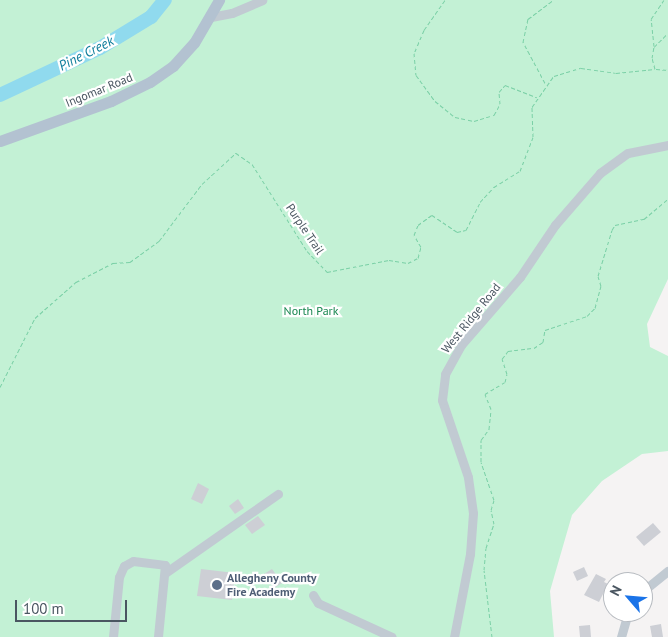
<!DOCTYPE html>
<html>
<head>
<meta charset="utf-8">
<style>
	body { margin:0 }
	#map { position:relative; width:668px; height:637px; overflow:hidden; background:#f5f3f3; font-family:"PT Sans",sans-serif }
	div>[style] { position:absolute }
	.green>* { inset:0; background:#c3f1d5 }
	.river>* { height:14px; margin:-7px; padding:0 7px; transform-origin:7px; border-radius:7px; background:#90daee }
	.building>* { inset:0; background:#cdcfd5 }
	.path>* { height:1px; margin-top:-0.5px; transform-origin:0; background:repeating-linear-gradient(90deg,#7ad0a6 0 4px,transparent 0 6.5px) }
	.minor>* { height:9px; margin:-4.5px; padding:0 4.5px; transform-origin:4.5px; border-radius:4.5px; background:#c1cad2 }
	.major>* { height:11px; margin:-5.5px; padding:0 5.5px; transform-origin:5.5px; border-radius:5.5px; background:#b3c2d1 }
	.dots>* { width:14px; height:14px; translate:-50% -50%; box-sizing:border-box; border:2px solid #fff; border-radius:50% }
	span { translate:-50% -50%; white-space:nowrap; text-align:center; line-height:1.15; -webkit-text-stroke:4.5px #fff; paint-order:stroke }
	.street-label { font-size:12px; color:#4a5661 }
	.park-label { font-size:12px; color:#17864f }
	.service-label { font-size:12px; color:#4e5e75; font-weight:700 }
	.left { translate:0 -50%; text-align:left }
	.water-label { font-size:14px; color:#0c7c9b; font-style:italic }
	.north { position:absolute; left:603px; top:572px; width:50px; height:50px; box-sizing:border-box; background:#fff; border:1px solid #b7bbc0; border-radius:50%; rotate:297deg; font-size:14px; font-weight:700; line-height:20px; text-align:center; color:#4a5661 }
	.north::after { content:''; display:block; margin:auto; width:18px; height:22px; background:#1a73e8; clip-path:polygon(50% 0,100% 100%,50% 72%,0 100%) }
	.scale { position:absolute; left:15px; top:600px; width:112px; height:22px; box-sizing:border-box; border:2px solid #4a5661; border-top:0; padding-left:6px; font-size:15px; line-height:18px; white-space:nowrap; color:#4a5661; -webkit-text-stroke:4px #fff; paint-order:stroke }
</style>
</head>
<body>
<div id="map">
	<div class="green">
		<i style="clip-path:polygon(0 0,668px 0,668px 279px,647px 324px,650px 347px,668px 356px,668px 451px,642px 454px,602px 481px,572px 515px,550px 591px,554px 637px,0 637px)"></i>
	</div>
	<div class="river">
		<i style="left:0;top:95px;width:110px;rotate:-25.2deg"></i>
		<i style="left:100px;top:48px;width:60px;rotate:-31.3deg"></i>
		<i style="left:151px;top:17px;width:22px;rotate:-51deg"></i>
	</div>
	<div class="building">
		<i style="clip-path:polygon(198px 483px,209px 489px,202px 504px,191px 499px)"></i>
		<i style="clip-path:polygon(238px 499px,244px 508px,235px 514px,229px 506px)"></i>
		<i style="clip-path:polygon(258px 516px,265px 525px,252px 534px,245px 525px)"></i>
		<i style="clip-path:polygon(653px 523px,661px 532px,644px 546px,636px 537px)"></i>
		<i style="clip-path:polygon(584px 567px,588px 576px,577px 581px,573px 572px)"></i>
		<i style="clip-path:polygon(201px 569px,235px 573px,232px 600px,197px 596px)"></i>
		<i style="clip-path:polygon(272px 569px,282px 583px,274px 588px,264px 574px)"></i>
		<i style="clip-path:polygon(596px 574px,606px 579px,604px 582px,608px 584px,599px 602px,584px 595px)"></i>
		<i style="clip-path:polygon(661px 624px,663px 637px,652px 637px,650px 626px)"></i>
		<i style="clip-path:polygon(590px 625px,591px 637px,580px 637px,579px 626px)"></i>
	</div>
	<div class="path">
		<i style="left:445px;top:0;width:37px;rotate:125deg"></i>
		<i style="left:424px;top:30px;width:25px;rotate:113deg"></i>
		<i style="left:414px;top:53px;width:22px;rotate:85deg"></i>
		<i style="left:416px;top:75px;width:32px;rotate:54deg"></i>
		<i style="left:435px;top:101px;width:26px;rotate:39deg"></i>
		<i style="left:455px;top:117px;width:19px;rotate:12deg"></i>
		<i style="left:474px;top:121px;width:21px;rotate:-17deg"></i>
		<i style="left:494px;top:115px;width:13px;rotate:-61deg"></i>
		<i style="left:500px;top:104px;width:12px;rotate:-95deg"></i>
		<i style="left:499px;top:92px;width:9px;rotate:-49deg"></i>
		<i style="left:505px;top:85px;width:34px;rotate:21deg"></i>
		<i style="left:654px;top:46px;width:27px;rotate:-96deg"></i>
		<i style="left:651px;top:19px;width:23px;rotate:-56deg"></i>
		<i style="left:656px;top:69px;width:12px;rotate:5deg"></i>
		<i style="left:545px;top:83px;width:47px;rotate:-118.2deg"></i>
		<i style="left:523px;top:42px;width:24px;rotate:-78deg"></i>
		<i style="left:528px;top:19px;width:31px;rotate:-37deg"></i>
		<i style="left:0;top:387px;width:77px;rotate:-63.1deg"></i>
		<i style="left:35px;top:318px;width:55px;rotate:-41.3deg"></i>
		<i style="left:76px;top:282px;width:42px;rotate:-27.2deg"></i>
		<i style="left:113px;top:263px;width:17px;rotate:-3deg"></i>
		<i style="left:130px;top:262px;width:36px;rotate:-36deg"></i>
		<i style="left:159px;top:241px;width:71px;rotate:-53deg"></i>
		<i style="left:202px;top:184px;width:46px;rotate:-42.4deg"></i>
		<i style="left:236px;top:153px;width:19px;rotate:35deg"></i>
		<i style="left:252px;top:164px;width:103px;rotate:57.7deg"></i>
		<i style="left:307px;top:251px;width:29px;rotate:46deg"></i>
		<i style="left:327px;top:272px;width:63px;rotate:-11deg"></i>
		<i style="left:389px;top:260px;width:19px;rotate:9deg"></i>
		<i style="left:408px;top:263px;width:11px;rotate:-27deg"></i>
		<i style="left:418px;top:258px;width:11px;rotate:-75deg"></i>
		<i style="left:421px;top:247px;width:14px;rotate:-120deg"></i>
		<i style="left:414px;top:235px;width:11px;rotate:-68deg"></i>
		<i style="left:418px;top:225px;width:17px;rotate:-36deg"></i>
		<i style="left:432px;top:215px;width:30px;rotate:34deg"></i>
		<i style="left:457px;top:232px;width:9px;rotate:-13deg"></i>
		<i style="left:466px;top:230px;width:31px;rotate:-63deg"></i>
		<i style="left:480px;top:202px;width:21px;rotate:-47deg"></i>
		<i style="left:494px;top:187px;width:31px;rotate:-32deg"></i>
		<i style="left:520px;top:171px;width:36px;rotate:-69deg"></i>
		<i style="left:533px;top:137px;width:30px;rotate:-92deg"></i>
		<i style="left:532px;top:107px;width:38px;rotate:-55deg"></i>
		<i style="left:554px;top:76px;width:28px;rotate:-17deg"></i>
		<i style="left:581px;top:68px;width:35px;rotate:8deg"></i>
		<i style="left:616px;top:73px;width:39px;rotate:-6deg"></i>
		<i style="left:655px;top:69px;width:11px;rotate:-105deg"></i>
		<i style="left:652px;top:58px;width:11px;rotate:-80deg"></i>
		<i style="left:654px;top:47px;width:20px;rotate:-45deg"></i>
		<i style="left:492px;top:637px;width:67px;rotate:-96.8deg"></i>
		<i style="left:484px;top:570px;width:22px;rotate:-85deg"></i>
		<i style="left:486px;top:548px;width:25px;rotate:-72deg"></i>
		<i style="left:494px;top:524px;width:14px;rotate:-102deg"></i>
		<i style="left:491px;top:510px;width:10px;rotate:-73deg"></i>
		<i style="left:494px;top:500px;width:40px;rotate:-108.9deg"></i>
		<i style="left:481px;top:462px;width:22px;rotate:-90deg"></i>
		<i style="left:481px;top:440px;width:14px;rotate:-54deg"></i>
		<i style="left:489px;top:429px;width:20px;rotate:-84deg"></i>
		<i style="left:491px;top:409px;width:16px;rotate:-112deg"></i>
		<i style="left:485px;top:394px;width:23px;rotate:-31deg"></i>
		<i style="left:505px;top:382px;width:8px;rotate:-76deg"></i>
		<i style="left:507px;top:374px;width:16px;rotate:-108deg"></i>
		<i style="left:502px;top:359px;width:10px;rotate:-53deg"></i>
		<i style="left:508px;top:351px;width:26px;rotate:-7deg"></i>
		<i style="left:534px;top:348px;width:11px;rotate:-34deg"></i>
		<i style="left:543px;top:342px;width:12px;rotate:-81deg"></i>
		<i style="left:545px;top:330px;width:44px;rotate:-18.4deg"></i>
		<i style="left:587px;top:316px;width:11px;rotate:-45deg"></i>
		<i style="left:595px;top:308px;width:23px;rotate:-75deg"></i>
		<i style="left:601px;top:286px;width:10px;rotate:-107deg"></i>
		<i style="left:598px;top:276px;width:48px;rotate:-73.1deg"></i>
		<i style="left:612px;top:230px;width:6px;rotate:-59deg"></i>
		<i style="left:615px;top:225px;width:30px;rotate:-12deg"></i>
		<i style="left:644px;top:219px;width:31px;rotate:-40deg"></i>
	</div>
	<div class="minor">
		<i style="left:211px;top:17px;width:21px;rotate:-11deg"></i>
		<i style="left:232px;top:13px;width:33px;rotate:-23deg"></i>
		<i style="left:165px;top:573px;width:138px;rotate:-35deg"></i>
		<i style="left:643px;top:591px;width:32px;rotate:-39deg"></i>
		<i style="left:313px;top:595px;width:9px;rotate:58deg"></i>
		<i style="left:318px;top:603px;width:81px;rotate:24.7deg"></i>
		<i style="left:113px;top:637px;width:60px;rotate:-84.3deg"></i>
		<i style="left:119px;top:577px;width:12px;rotate:-66deg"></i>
		<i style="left:124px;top:566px;width:10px;rotate:-29deg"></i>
		<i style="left:133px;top:561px;width:32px;rotate:7deg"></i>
		<i style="left:165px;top:565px;width:72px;rotate:95.6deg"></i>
		<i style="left:454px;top:637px;width:85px;rotate:-79.1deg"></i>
		<i style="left:470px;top:554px;width:41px;rotate:-85.8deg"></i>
		<i style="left:473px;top:513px;width:36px;rotate:-98deg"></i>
		<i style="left:468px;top:477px;width:81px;rotate:-108.7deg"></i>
		<i style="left:442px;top:400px;width:26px;rotate:-83deg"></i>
		<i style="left:445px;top:374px;width:33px;rotate:-61deg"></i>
		<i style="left:461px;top:345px;width:90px;rotate:-49.1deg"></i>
		<i style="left:520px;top:277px;width:63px;rotate:-56.1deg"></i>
		<i style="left:555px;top:225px;width:69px;rotate:-49.1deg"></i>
		<i style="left:600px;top:173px;width:34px;rotate:-36deg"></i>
		<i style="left:628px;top:153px;width:41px;rotate:-11.3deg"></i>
		<i style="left:621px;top:637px;width:26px;rotate:-74deg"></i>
	</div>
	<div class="major">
		<i style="left:0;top:141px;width:118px;rotate:-19.8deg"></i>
		<i style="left:111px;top:101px;width:43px;rotate:-26deg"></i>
		<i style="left:150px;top:82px;width:28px;rotate:-35deg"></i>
		<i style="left:173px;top:66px;width:31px;rotate:-48deg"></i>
		<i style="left:194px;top:43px;width:50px;rotate:-59.8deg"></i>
	</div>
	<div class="dots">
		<i style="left:217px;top:585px;background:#5c6f8a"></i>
	</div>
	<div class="street-label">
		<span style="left:99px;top:90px;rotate:-22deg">Ingomar Road</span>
		<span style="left:305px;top:229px;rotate:56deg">Purple Trail</span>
		<span style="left:471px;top:318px;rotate:-51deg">West Ridge Road</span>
	</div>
	<div class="park-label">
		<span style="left:311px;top:311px">North Park</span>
	</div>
	<div class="service-label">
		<span class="left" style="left:227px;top:585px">Allegheny County<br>Fire Academy</span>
	</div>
	<div class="water-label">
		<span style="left:86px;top:53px;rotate:-27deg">Pine Creek</span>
	</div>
	<div class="north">N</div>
	<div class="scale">100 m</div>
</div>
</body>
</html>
